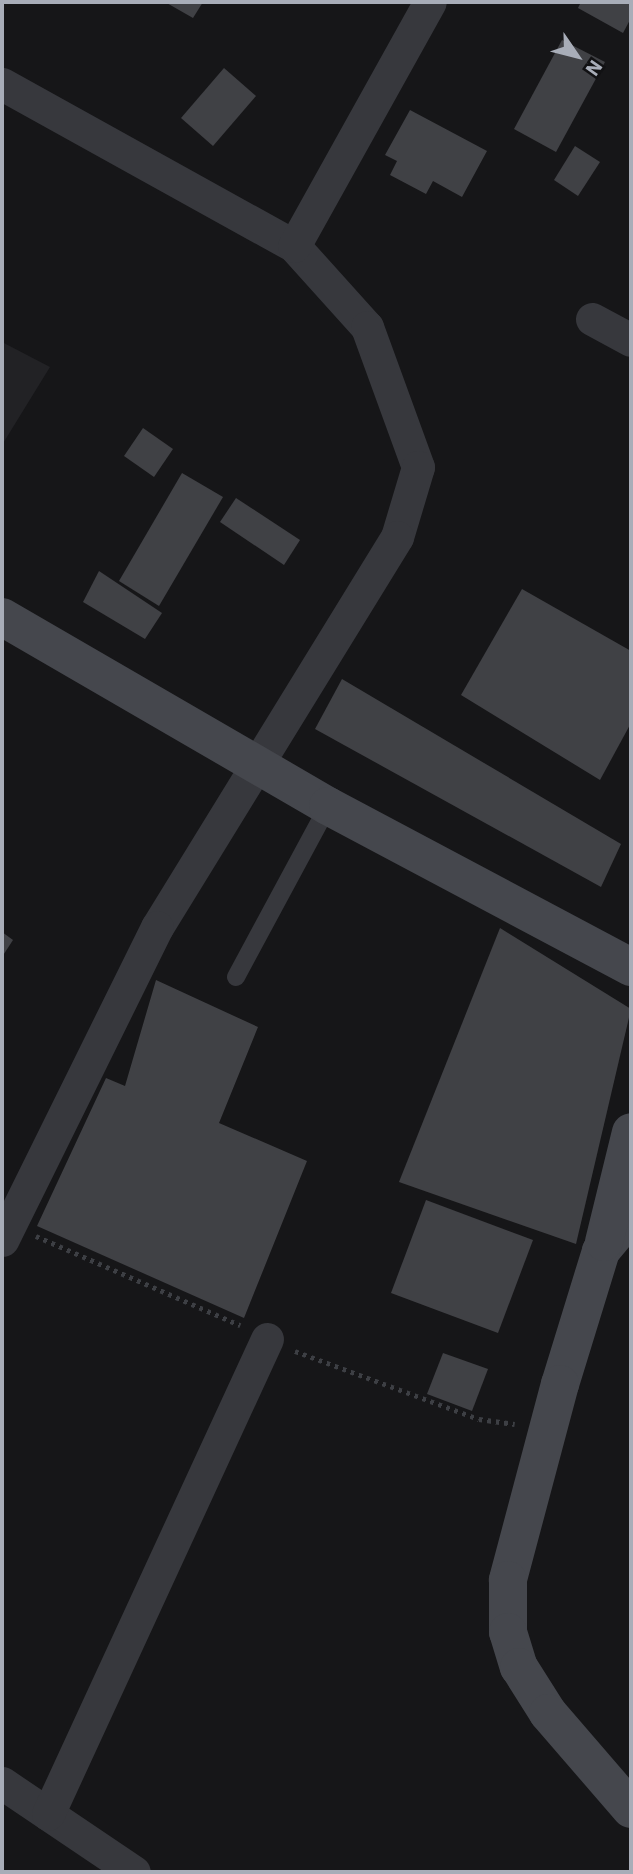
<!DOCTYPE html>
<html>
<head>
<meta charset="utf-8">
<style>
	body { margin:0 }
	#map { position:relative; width:633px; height:1874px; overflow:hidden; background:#161618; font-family:"IBM Plex Sans",sans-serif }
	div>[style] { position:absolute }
	.built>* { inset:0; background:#222225 }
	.building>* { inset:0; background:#404145 }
	.path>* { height:4.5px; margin-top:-2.25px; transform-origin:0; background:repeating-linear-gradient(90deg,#3d3f44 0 3.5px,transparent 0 8.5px) }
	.lane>* { height:18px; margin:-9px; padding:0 9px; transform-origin:9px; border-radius:9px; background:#37383d }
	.street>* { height:33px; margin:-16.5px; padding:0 16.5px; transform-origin:16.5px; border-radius:16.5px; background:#37383d }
	.secondary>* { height:38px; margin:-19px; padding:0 19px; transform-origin:19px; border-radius:19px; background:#45474d }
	span { translate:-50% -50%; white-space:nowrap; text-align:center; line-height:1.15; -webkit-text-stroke:6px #111113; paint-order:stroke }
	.frame { position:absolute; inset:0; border:4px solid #a8adb8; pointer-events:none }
	.north { position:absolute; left:542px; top:21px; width:70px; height:70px; -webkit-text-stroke:5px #111113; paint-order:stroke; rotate:125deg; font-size:19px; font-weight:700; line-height:28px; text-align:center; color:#a8adb8 }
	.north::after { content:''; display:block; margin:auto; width:24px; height:32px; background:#a8adb8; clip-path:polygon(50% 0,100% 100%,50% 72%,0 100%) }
</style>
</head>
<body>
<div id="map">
	<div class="built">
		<i style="clip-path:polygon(2px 342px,50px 367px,2px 445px)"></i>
	</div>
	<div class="building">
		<i style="clip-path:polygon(165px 2px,203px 2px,193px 18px)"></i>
		<i style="clip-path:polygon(581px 2px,631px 2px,631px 18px,623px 33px,578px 8px)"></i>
		<i style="clip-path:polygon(562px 40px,605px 62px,556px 152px,514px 129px)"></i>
		<i style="clip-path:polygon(224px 68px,256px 96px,213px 146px,181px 118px)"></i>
		<i style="clip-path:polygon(410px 110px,487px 151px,462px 197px,433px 181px,426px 194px,390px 175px,397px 161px,385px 155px)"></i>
		<i style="clip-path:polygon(575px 146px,600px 162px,578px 196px,554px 180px)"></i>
		<i style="clip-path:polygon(143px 428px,173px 449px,154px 477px,124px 456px)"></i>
		<i style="clip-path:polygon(182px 473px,223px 497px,159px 606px,119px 581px)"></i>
		<i style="clip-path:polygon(236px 498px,300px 540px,284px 565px,220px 522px)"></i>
		<i style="clip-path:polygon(99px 571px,162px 613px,145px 639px,83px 602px)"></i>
		<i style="clip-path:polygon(522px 589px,631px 651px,631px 723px,600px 780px,461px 695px)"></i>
		<i style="clip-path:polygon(342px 679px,621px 844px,601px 887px,315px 729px)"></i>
		<i style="clip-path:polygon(500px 928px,631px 1009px,576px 1244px,399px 1182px)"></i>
		<i style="clip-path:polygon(2px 932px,13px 940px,2px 957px)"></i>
		<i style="clip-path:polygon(156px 980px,258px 1027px,219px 1123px,307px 1161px,244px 1318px,37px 1226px,106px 1078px,125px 1086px)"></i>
		<i style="clip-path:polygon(426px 1200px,533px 1240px,498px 1333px,391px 1293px)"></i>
		<i style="clip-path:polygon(443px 1353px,488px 1369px,472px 1411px,427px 1394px)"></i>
	</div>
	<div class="path">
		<i style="left:36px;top:1236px;width:223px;rotate:23.6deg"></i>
		<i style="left:295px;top:1351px;width:196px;rotate:20.3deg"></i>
		<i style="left:479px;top:1419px;width:36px;rotate:8deg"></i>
	</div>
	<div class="lane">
		<i style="left:236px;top:977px;width:194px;rotate:-61.7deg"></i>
	</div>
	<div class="street">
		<i style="left:2px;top:84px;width:334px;rotate:29deg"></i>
		<i style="left:294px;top:246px;width:109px;rotate:48deg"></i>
		<i style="left:367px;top:327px;width:149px;rotate:70deg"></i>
		<i style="left:418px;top:467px;width:73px;rotate:106.7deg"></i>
		<i style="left:397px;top:537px;width:458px;rotate:121.6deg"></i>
		<i style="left:157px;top:927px;width:349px;rotate:116.3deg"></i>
		<i style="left:294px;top:246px;width:279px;rotate:-60.9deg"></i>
		<i style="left:592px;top:319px;width:44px;rotate:28.3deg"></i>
		<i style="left:2px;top:1783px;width:159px;rotate:34deg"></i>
		<i style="left:48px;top:1814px;width:523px;rotate:-65.25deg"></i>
	</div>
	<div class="secondary">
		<i style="left:2px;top:617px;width:377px;rotate:30.1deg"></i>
		<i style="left:328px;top:806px;width:343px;rotate:28deg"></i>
		<i style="left:631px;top:1215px;width:47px;rotate:129.8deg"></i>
		<i style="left:601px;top:1251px;width:139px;rotate:107.1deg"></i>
		<i style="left:560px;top:1384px;width:203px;rotate:104.9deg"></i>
		<i style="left:508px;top:1580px;width:52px;rotate:90deg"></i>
		<i style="left:508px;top:1632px;width:37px;rotate:73deg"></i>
		<i style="left:519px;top:1667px;width:54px;rotate:57.8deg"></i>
		<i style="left:548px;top:1713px;width:127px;rotate:49.2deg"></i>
		<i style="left:604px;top:1242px;width:113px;rotate:-76.2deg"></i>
	</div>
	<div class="frame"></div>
	<div class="north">N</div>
</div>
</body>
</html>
